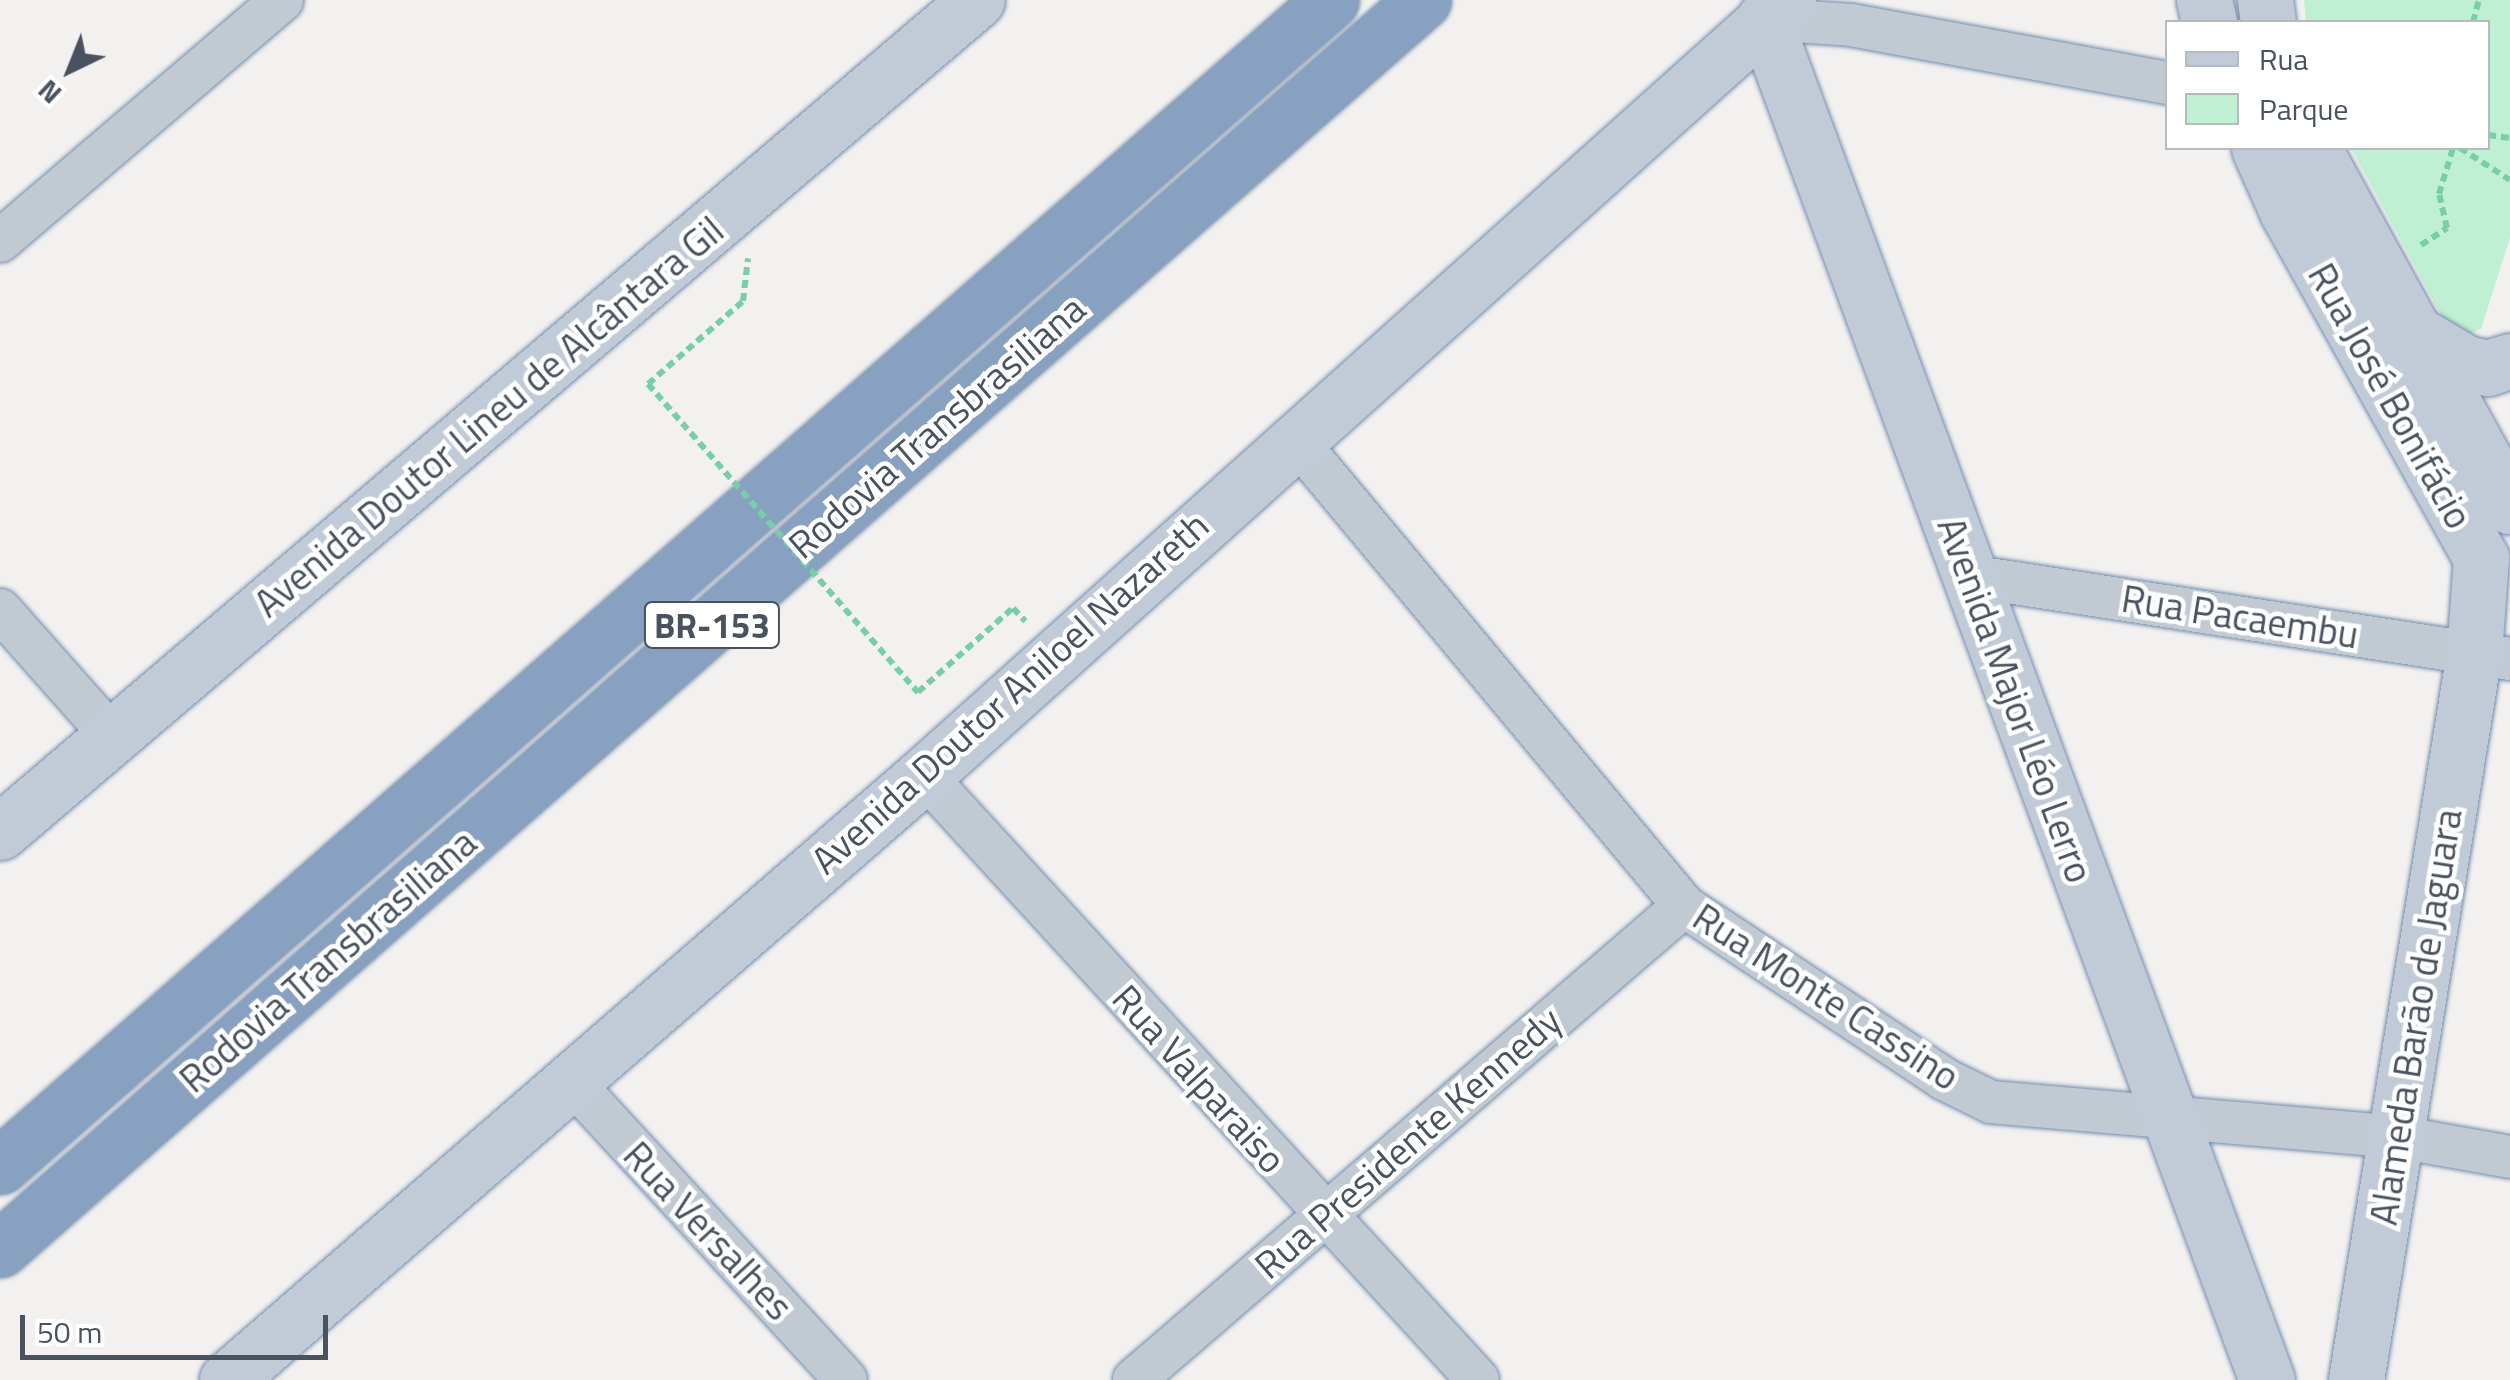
<!DOCTYPE html>
<html>
<head>
<meta charset="utf-8">
<style>
	body { margin:0 }
	#map { position:relative; width:2510px; height:1380px; overflow:hidden; background:#f3f1f0; font-family:"Titillium Web",sans-serif }
	div>[style] { position:absolute }
	.green>* { inset:0; background:#bff0d4 }
	.path>* { height:6px; margin-top:-3px; transform-origin:0; background:repeating-linear-gradient(90deg,#76cfa6 0 8px,transparent 0 13px) }
	.roads { filter:drop-shadow(0 0 2px #738cac) drop-shadow(0 0 2px #738cac) }
	.street>* { height:42px; margin:-21px; padding:0 21px; transform-origin:21px; border-radius:21px; background:#c1cad2 }
	.secondary>* { height:55px; margin:-27.5px; padding:0 27.5px; transform-origin:27.5px; border-radius:27.5px; background:#c1cbd7 }
	.highway>* { height:55px; margin:-27.5px; padding:0 27.5px; transform-origin:27.5px; border-radius:27.5px; background:#88a1c0 }
	.path-bridge>* { height:6px; margin-top:-3px; transform-origin:0; background:repeating-linear-gradient(90deg,#76cfa6 0 8px,transparent 0 13px) }
	span { translate:-50% -50%; white-space:nowrap; text-align:center; line-height:1.15; -webkit-text-stroke:9px #fff; paint-order:stroke }
	.shield-label span { padding:2px 8px; background:#fff; border:2px solid; border-radius:8px; -webkit-text-stroke-width:0 }
	.shield-label { font-size:35px; color:#48535f; font-weight:700 }
	.street-label { font-size:38px; color:#48535f }
	.legend { position:absolute; left:2165px; top:20px; width:325px; height:130px; box-sizing:border-box; background:#fff; border:2px solid #b6babf; margin:0; padding:12px 18px; list-style:none; font-size:30px; color:#48535f }
	.legend li { display:flex; align-items:center; gap:20px; height:50px }
	.legend b { width:50px; border:2px solid #b6babf }
	.north { position:absolute; left:20px; top:20px; width:100px; height:100px; -webkit-text-stroke:8px #fff; paint-order:stroke; rotate:223deg; font-size:28px; font-weight:700; line-height:40px; text-align:center; color:#48535f }
	.north::after { content:''; display:block; margin:auto; width:35px; height:45px; background:#48535f; clip-path:polygon(50% 0,100% 100%,50% 72%,0 100%) }
	.scale { position:absolute; left:20px; top:1315px; width:308px; height:45px; box-sizing:border-box; border:5px solid #48535f; border-top:0; padding-left:12px; font-size:30px; line-height:35px; white-space:nowrap; color:#48535f; -webkit-text-stroke:8px #fff; paint-order:stroke }
</style>
</head>
<body>
<div id="map">
	<div class="green">
		<i style="clip-path:polygon(2304px 0,2510px 0,2510px 238px,2481px 329px,2466px 335px,2443px 318px,2351px 148px,2488px 148px,2488px 22px,2306px 22px)"></i>
	</div>
	<div class="path">
		<i style="left:2473px;top:22px;width:23px;rotate:-75deg"></i>
		<i style="left:2488px;top:135px;width:22px;rotate:8deg"></i>
		<i style="left:2460px;top:148px;width:59px;rotate:32.6deg"></i>
		<i style="left:2421px;top:245px;width:31px;rotate:-33deg"></i>
		<i style="left:2447px;top:228px;width:35px;rotate:-103deg"></i>
		<i style="left:2439px;top:194px;width:48px;rotate:-73.1deg"></i>
		<i style="left:648px;top:384px;width:126px;rotate:-41.1deg"></i>
		<i style="left:743px;top:301px;width:43px;rotate:-83.4deg"></i>
		<i style="left:918px;top:692px;width:127px;rotate:-41.5deg"></i>
		<i style="left:1013px;top:608px;width:18px;rotate:47deg"></i>
	</div>
	<div class="roads">
		<div class="street">
			<i style="left:1764px;top:19px;width:87px;rotate:3.9deg"></i>
			<i style="left:1851px;top:25px;width:322px;rotate:10.4deg"></i>
			<i style="left:0;top:241px;width:371px;rotate:-40.5deg"></i>
			<i style="left:1294px;top:438px;width:609px;rotate:50.19deg"></i>
			<i style="left:1684px;top:906px;width:312px;rotate:33.6deg"></i>
			<i style="left:1944px;top:1079px;width:52px;rotate:26.1deg"></i>
			<i style="left:1991px;top:1102px;width:409px;rotate:4.9deg"></i>
			<i style="left:2398px;top:1137px;width:114px;rotate:10.1deg"></i>
			<i style="left:1969px;top:576px;width:547px;rotate:8.72deg"></i>
			<i style="left:0;top:610px;width:167px;rotate:48.4deg"></i>
			<i style="left:924px;top:775px;width:820px;rotate:47.52deg"></i>
			<i style="left:571px;top:1081px;width:406px;rotate:47.4deg"></i>
			<i style="left:1134px;top:1380px;width:726px;rotate:-40.76deg"></i>
		</div>
		<div class="secondary">
			<i style="left:2204px;top:0;width:23px;rotate:77deg"></i>
			<i style="left:2265px;top:0;width:22px;rotate:82deg"></i>
			<i style="left:1764px;top:19px;width:1451px;rotate:69.72deg"></i>
			<i style="left:2259px;top:148px;width:69px;rotate:66deg"></i>
			<i style="left:2287px;top:211px;width:398px;rotate:60.8deg"></i>
			<i style="left:2481px;top:558px;width:95px;rotate:94.2deg"></i>
			<i style="left:2474px;top:653px;width:737px;rotate:99.22deg"></i>
			<i style="left:2313px;top:148px;width:409px;rotate:61.2deg"></i>
			<i style="left:2415px;top:333px;width:59px;rotate:30.5deg"></i>
			<i style="left:2466px;top:363px;width:22px;rotate:13deg"></i>
			<i style="left:2487px;top:368px;width:24px;rotate:-17deg"></i>
			<i style="left:0;top:832px;width:1283px;rotate:-40.42deg"></i>
			<i style="left:227px;top:1380px;width:923px;rotate:-40.96deg"></i>
			<i style="left:924px;top:775px;width:1161px;rotate:-41.89deg"></i>
		</div>
		<div class="highway">
			<i style="left:0;top:1166px;width:1769px;rotate:-41.22deg"></i>
			<i style="left:0;top:1249px;width:1893px;rotate:-41.27deg"></i>
		</div>
	</div>
	<div class="path-bridge">
		<i style="left:648px;top:384px;width:410px;rotate:48.8deg"></i>
	</div>
	<div class="shield-label">
		<span style="left:712px;top:625px">BR-153</span>
	</div>
	<div class="street-label">
		<span style="left:2390px;top:396px;rotate:61deg">Rua José Bonifácio</span>
		<span style="left:489px;top:417px;rotate:-40deg">Avenida Doutor Lineu de Alcântara Gil</span>
		<span style="left:937px;top:427px;rotate:-41deg">Rodovia Transbrasiliana</span>
		<span style="left:2240px;top:617px;rotate:9deg">Rua Pacaembu</span>
		<span style="left:1010px;top:693px;rotate:-42deg">Avenida Doutor Aniloel Nazareth</span>
		<span style="left:2015px;top:700px;rotate:70deg">Avenida Major Léo Lerro</span>
		<span style="left:328px;top:961px;rotate:-41deg">Rodovia Transbrasiliana</span>
		<span style="left:1826px;top:997px;rotate:33deg">Rua Monte Cassino</span>
		<span style="left:2416px;top:1017px;rotate:-81deg">Alameda Barão de Jaguara</span>
		<span style="left:1199px;top:1079px;rotate:48deg">Rua Valparaiso</span>
		<span style="left:1408px;top:1143px;rotate:-41deg">Rua Presidente Kennedy</span>
		<span style="left:708px;top:1231px;rotate:47deg">Rua Versalhes</span>
	</div>
	<ul class="legend">
	<li><b style="height:12px;background:#c1cbd7"></b>Rua</li>
	<li><b style="height:28px;background:#bff0d4"></b>Parque</li>
	</ul>
	<div class="north">N</div>
	<div class="scale">50 m</div>
</div>
</body>
</html>
